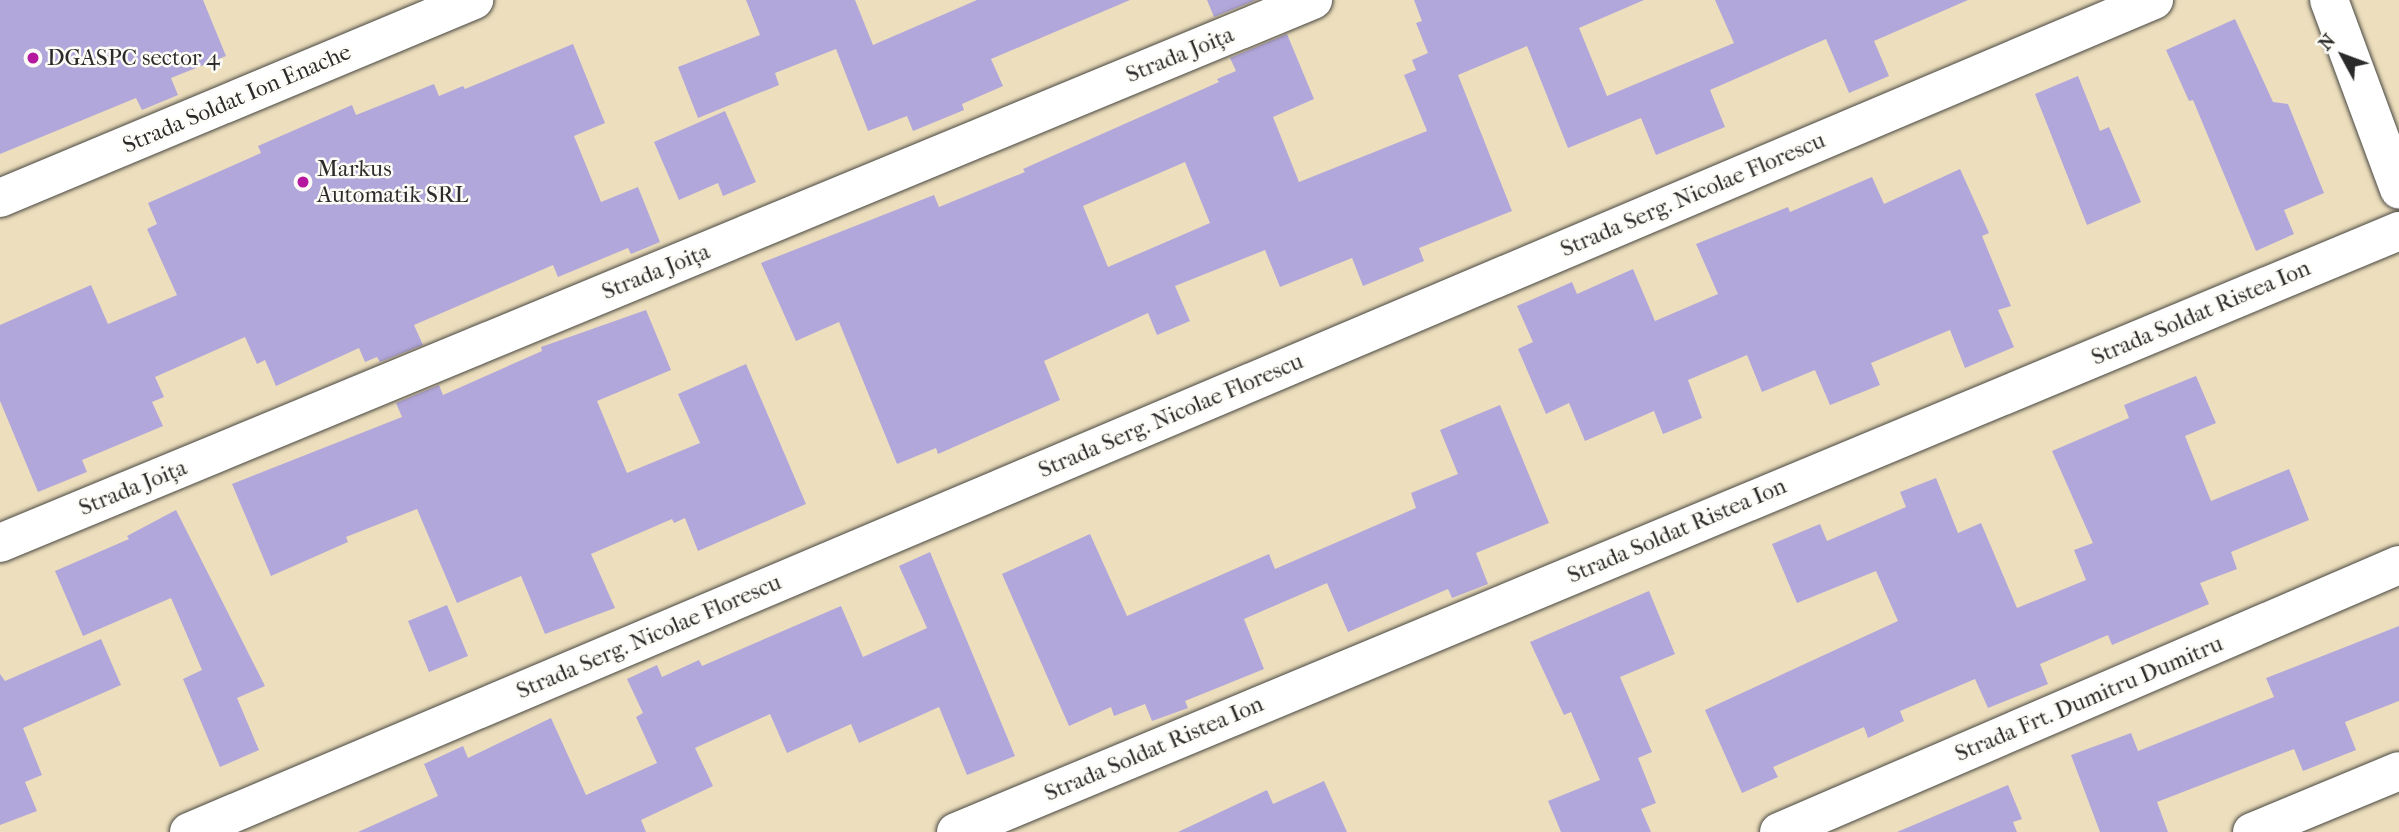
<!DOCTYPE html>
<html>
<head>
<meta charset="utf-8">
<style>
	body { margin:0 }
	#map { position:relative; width:2399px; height:832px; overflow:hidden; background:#eddfbd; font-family:"IM FELL French Canon",serif }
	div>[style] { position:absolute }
	.building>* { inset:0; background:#b2a7da }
	.roads { filter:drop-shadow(0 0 2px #484641) drop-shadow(0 0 2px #484641) }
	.street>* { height:38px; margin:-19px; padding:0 19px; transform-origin:19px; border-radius:19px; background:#fff }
	.dots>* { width:19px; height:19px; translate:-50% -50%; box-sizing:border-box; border:4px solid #fdfcf7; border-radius:50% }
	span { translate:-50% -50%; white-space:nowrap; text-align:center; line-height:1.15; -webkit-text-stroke:5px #fdfcf7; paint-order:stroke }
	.street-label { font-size:23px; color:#2b2b2b }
	.poi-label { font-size:23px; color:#2b2b2b }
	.left { translate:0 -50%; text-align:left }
	.north { position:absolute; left:2308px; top:21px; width:70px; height:70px; -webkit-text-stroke:5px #fdfcf7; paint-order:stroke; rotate:311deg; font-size:19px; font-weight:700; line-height:28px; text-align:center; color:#2b2b2b }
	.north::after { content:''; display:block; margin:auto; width:24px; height:32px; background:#2b2b2b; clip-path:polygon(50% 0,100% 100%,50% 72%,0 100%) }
</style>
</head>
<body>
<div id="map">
	<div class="building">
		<i style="clip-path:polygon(0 0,203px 0,226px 56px,171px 78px,178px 95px,142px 110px,136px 98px,0 154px)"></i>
		<i style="clip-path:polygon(746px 0,855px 0,873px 45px,977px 0,1130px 0,991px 59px,1003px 86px,962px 104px,964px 110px,913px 131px,907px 116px,868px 131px,836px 49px,775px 73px,779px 85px,698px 118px,678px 67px,760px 35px)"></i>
		<i style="clip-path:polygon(1207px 0,1256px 0,1214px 17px)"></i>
		<i style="clip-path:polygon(evenodd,1414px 0,1644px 0,1579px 28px,1607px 96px,1734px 43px,1715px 0,1968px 0,1874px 41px,1889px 76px,1849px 93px,1826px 39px,1710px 90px,1725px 127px,1656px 155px,1641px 118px,1568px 148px,1527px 46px,1458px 75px,1512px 211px,1419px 248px,1424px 261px,1363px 286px,1352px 258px,1280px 287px,1265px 250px,1175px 286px,1190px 321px,1157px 335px,1148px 313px,1044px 361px,1060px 400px,938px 454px,936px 448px,897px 464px,839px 322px,796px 341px,761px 263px,934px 195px,939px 207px,1025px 172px,1023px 169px,1219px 82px,1217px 79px,1236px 71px,1230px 58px,1287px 34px,1314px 99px,1273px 117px,1299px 182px,1427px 131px,1404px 75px,1416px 70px,1412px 60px,1428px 53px,1416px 23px,1422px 21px,1414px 0,1185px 162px,1210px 223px,1108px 267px,1083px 206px,1185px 162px)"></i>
		<i style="clip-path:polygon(2235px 19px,2273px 102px,2288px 104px,2324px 193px,2284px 210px,2294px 234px,2256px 251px,2193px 100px,2189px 101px,2166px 50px)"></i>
		<i style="clip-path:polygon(573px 44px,605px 123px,574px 136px,601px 202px,638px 187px,660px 242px,631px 254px,628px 248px,558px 277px,553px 265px,414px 325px,423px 345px,380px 362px,377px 357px,365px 362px,359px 348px,276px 386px,265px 360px,257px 364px,245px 337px,155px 377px,164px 397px,152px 402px,163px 426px,82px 460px,87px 472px,38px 492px,0 401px,0 325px,91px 285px,108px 324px,177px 295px,147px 229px,157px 224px,148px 203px,261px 153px,258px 146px,352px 105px,356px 115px,434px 84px,439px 96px,463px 86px,465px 89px)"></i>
		<i style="clip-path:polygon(2078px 76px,2100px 131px,2109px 127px,2141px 202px,2087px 225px,2035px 94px)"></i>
		<i style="clip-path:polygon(725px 111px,756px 182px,723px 196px,718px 183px,679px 200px,654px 142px)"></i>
		<i style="clip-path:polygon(1960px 169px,1989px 233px,1982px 236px,2011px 306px,1998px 310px,2014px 347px,1965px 368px,1950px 330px,1871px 363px,1880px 385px,1830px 405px,1815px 370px,1762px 392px,1747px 355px,1688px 380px,1702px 418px,1663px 434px,1654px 411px,1585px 441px,1569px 403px,1546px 414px,1518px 349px,1533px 342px,1517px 306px,1572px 282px,1577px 294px,1633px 269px,1655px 321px,1718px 294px,1696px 244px,1788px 207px,1790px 212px,1872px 177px,1884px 204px)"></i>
		<i style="clip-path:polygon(646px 310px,671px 370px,597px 401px,627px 473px,700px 443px,678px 394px,746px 364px,806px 504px,698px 551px,685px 518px,674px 523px,672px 519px,591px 554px,615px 608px,545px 634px,521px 576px,457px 603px,417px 509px,346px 537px,348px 542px,271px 576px,232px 484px,402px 417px,396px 403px,439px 385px,443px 395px,542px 351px,541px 347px)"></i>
		<i style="clip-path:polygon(2196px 376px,2216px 423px,2185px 436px,2211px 501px,2289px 469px,2309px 520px,2231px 552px,2237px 569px,2200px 583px,2209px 604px,2112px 645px,2108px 635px,2040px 664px,2048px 684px,1988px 708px,1975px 679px,1900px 711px,1904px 721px,1868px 738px,1864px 727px,1773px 767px,1778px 777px,1742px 793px,1705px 710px,1898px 621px,1876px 571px,1797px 603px,1772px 544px,1820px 524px,1827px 541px,1906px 507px,1900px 492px,1936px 478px,1958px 533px,1981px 523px,2017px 608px,2086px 580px,2074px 550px,2093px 543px,2052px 451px,2129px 418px,2124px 405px)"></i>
		<i style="clip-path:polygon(1500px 405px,1549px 523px,1476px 553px,1488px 584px,1452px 598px,1448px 589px,1348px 632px,1327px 583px,1244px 619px,1264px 669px,1185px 701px,1188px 708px,1152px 721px,1145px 704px,1114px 716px,1111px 707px,1069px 726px,1002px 574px,1090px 534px,1127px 616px,1269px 554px,1275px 569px,1416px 508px,1411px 493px,1458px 474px,1440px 430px)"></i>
		<i style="clip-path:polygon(176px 510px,265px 686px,237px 698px,259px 750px,220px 767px,183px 679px,202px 670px,171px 598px,83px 636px,55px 571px,129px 539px,127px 536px)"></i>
		<i style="clip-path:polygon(930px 552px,1015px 756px,967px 775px,939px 707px,859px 743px,851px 724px,787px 753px,770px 714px,695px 748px,713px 786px,641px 820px,646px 832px,358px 832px,438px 796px,424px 764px,463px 746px,468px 758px,551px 718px,586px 795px,657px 763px,636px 717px,643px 713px,627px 679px,657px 665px,662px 677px,699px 660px,702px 666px,841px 606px,863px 657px,927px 628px,899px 566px)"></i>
		<i style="clip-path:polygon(1649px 591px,1675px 654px,1620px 677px,1652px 752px,1638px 758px,1656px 803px,1641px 809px,1651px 832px,1561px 832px,1548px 801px,1600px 780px,1571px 712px,1564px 715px,1530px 642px)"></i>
		<i style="clip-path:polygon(447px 605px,468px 656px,429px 672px,408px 621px)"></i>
		<i style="clip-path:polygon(2399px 626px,2399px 701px,2345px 722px,2356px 750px,2303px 771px,2294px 749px,2157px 802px,2168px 832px,2100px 832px,2071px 755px,2131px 733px,2138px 751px,2274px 697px,2266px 678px)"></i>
		<i style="clip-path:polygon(101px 639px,121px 685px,23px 728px,42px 775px,25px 782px,37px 811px,0 825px,0 674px,5px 681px)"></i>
		<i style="clip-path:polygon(1324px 781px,1347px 832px,1178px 832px,1267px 790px,1273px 804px)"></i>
		<i style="clip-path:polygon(2008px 785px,2022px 819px,2013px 822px,2017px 832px,1897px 832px)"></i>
	</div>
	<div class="roads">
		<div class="street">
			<i style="left:2329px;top:0;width:202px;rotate:69.7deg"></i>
			<i style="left:0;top:198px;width:514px;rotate:-22.67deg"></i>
			<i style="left:0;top:543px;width:1421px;rotate:-22.47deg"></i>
			<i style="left:189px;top:832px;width:2134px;rotate:-22.95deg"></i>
			<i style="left:956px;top:832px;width:1563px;rotate:-22.61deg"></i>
			<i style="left:1779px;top:832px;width:675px;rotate:-23.3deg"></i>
			<i style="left:2252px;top:832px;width:159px;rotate:-22.5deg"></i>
		</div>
	</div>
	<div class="dots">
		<i style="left:33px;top:58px;background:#b5179e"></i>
		<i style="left:303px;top:182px;background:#b5179e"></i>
	</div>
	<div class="street-label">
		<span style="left:1180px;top:55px;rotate:-22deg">Strada Joița</span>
		<span style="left:237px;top:99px;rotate:-23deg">Strada Soldat Ion Enache</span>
		<span style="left:1693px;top:195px;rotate:-23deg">Strada Serg. Nicolae Florescu</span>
		<span style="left:656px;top:272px;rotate:-22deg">Strada Joița</span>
		<span style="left:2201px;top:313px;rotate:-23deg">Strada Soldat Ristea Ion</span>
		<span style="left:1171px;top:416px;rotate:-23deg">Strada Serg. Nicolae Florescu</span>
		<span style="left:133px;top:488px;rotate:-22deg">Strada Joița</span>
		<span style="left:1677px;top:531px;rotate:-23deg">Strada Soldat Ristea Ion</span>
		<span style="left:649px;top:637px;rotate:-23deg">Strada Serg. Nicolae Florescu</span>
		<span style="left:2089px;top:699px;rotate:-23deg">Strada Frt. Dumitru Dumitru</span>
		<span style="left:1154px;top:749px;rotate:-23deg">Strada Soldat Ristea Ion</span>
	</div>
	<div class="poi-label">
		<span class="left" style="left:47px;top:58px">DGASPC sector 4</span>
		<span class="left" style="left:317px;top:182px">Markus<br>Automatik SRL</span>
	</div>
	<div class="north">N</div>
</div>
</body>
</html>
